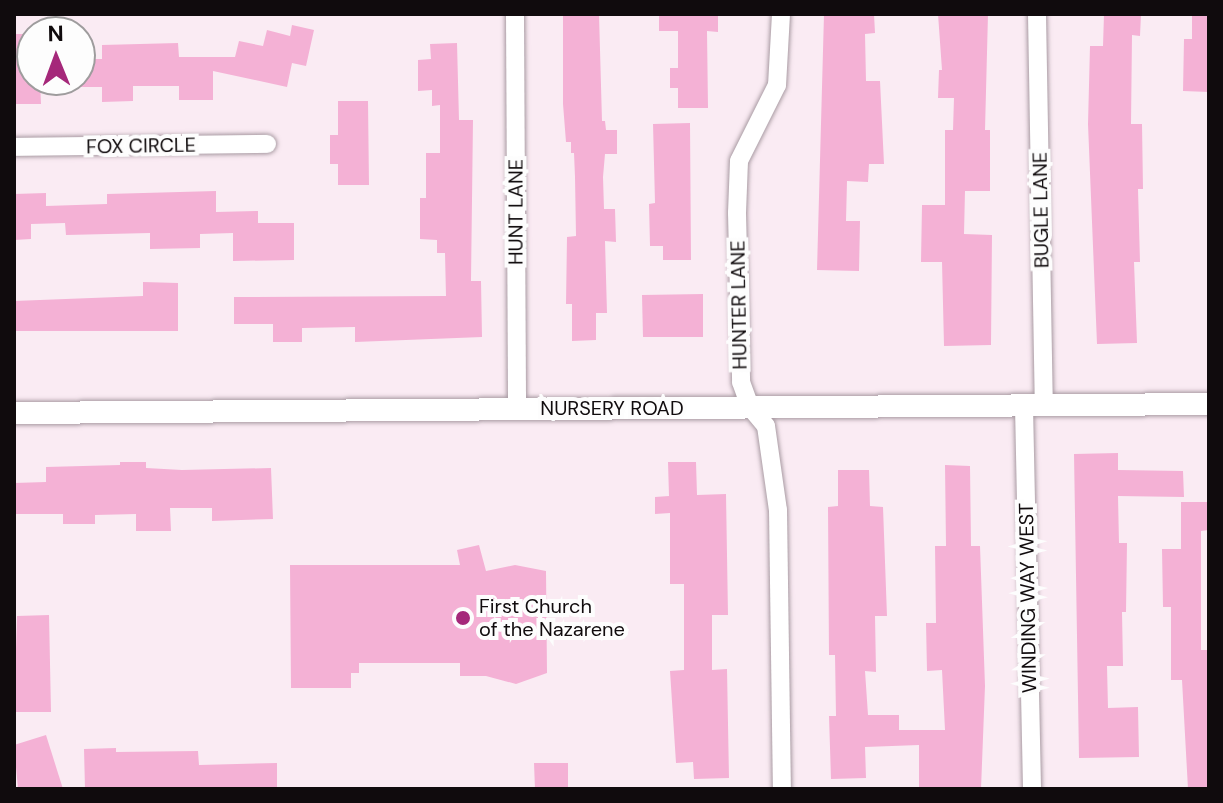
<!DOCTYPE html>
<html>
<head>
<meta charset="utf-8">
<style>
	body { margin:0 }
	#map { position:relative; width:1223px; height:803px; overflow:hidden; background:#faebf3; font-family:"DM Sans",sans-serif }
	div>[style] { position:absolute }
	.building>* { inset:0; background:#f4b1d5 }
	.roads { filter:drop-shadow(0 0 2px #a99ba3) drop-shadow(0 0 2px #a99ba3) }
	.minor>* { height:18px; margin:-9px; padding:0 9px; transform-origin:9px; border-radius:9px; background:#fff }
	.tertiary>* { height:22px; margin:-11px; padding:0 11px; transform-origin:11px; border-radius:11px; background:#fff }
	.dots>* { width:22px; height:22px; translate:-50% -50%; box-sizing:border-box; border:4px solid #fdfdfd; border-radius:50% }
	span { translate:-50% -50%; white-space:nowrap; text-align:center; line-height:1.15; -webkit-text-stroke:8px #fdfdfd; paint-order:stroke }
	.street-label { font-size:20px; color:#100b0d }
	.poi-label { font-size:20px; color:#100b0d }
	.left { translate:0 -50%; text-align:left }
	.frame { position:absolute; inset:0; border:16px solid #100b0d; pointer-events:none }
	.north { position:absolute; left:16px; top:16px; width:80px; height:80px; box-sizing:border-box; background:#fdfdfd; border:2px solid #9e9c9d; border-radius:50%; rotate:359deg; font-size:22px; font-weight:700; line-height:32px; text-align:center; color:#100b0d }
	.north::after { content:''; display:block; margin:auto; width:28px; height:36px; background:#a5287a; clip-path:polygon(50% 0,100% 100%,50% 72%,0 100%) }
</style>
</head>
<body>
<div id="map">
	<div class="building">
		<i style="clip-path:polygon(563px 14px,599px 14px,602px 121px,605px 121px,606px 130px,617px 130px,617px 154px,605px 154px,603px 177px,604px 209px,615px 209px,616px 242px,605px 241px,607px 313px,596px 313px,596px 340px,572px 341px,572px 304px,566px 304px,567px 237px,576px 236px,575px 177px,574px 153px,571px 153px,571px 142px,566px 142px,563px 104px)"></i>
		<i style="clip-path:polygon(659px 14px,718px 14px,718px 32px,707px 31px,708px 108px,678px 108px,678px 88px,670px 88px,670px 68px,678px 68px,678px 31px,659px 31px)"></i>
		<i style="clip-path:polygon(824px 14px,874px 14px,875px 33px,865px 34px,866px 81px,880px 81px,884px 164px,869px 164px,868px 182px,847px 181px,846px 221px,860px 221px,859px 271px,817px 270px)"></i>
		<i style="clip-path:polygon(938px 14px,988px 14px,985px 130px,990px 130px,990px 191px,965px 191px,964px 234px,992px 235px,991px 345px,944px 346px,942px 262px,921px 262px,922px 205px,945px 205px,945px 130px,953px 130px,954px 98px,938px 98px,939px 70px,942px 70px)"></i>
		<i style="clip-path:polygon(1104px 14px,1141px 14px,1140px 36px,1132px 35px,1131px 124px,1142px 124px,1143px 189px,1138px 189px,1140px 262px,1134px 262px,1137px 343px,1097px 344px,1088px 124px,1090px 46px,1103px 46px)"></i>
		<i style="clip-path:polygon(1192px 14px,1209px 14px,1209px 92px,1183px 91px,1184px 39px,1192px 39px)"></i>
		<i style="clip-path:polygon(292px 25px,314px 30px,306px 66px,292px 63px,287px 87px,213px 71px,213px 100px,179px 100px,179px 86px,133px 86px,133px 101px,102px 102px,102px 87px,80px 87px,80px 59px,102px 59px,102px 45px,178px 43px,179px 57px,235px 57px,239px 41px,263px 46px,267px 30px,290px 36px)"></i>
		<i style="clip-path:polygon(14px 34px,32px 34px,32px 80px,40px 80px,41px 104px,14px 104px)"></i>
		<i style="clip-path:polygon(457px 43px,459px 120px,473px 120px,471px 281px,481px 281px,482px 337px,355px 342px,355px 327px,302px 328px,302px 342px,273px 342px,273px 324px,234px 324px,234px 297px,446px 296px,445px 253px,437px 253px,437px 240px,420px 239px,420px 198px,426px 198px,426px 153px,440px 153px,440px 105px,432px 106px,432px 90px,418px 91px,418px 60px,431px 59px,430px 44px)"></i>
		<i style="clip-path:polygon(338px 101px,368px 101px,369px 185px,338px 185px,338px 164px,330px 164px,330px 135px,338px 135px)"></i>
		<i style="clip-path:polygon(690px 123px,691px 260px,663px 260px,663px 246px,650px 246px,649px 204px,655px 203px,653px 124px)"></i>
		<i style="clip-path:polygon(216px 191px,216px 212px,258px 211px,258px 223px,294px 223px,294px 260px,233px 261px,233px 233px,200px 234px,200px 248px,150px 249px,150px 233px,66px 235px,65px 223px,31px 224px,31px 239px,14px 240px,14px 194px,46px 193px,46px 206px,107px 204px,107px 194px)"></i>
		<i style="clip-path:polygon(143px 282px,178px 283px,178px 331px,14px 331px,14px 301px,143px 296px)"></i>
		<i style="clip-path:polygon(703px 294px,703px 337px,643px 337px,642px 295px)"></i>
		<i style="clip-path:polygon(1118px 453px,1118px 470px,1183px 471px,1184px 497px,1118px 496px,1119px 543px,1127px 543px,1126px 612px,1122px 612px,1123px 666px,1107px 666px,1108px 708px,1138px 707px,1139px 757px,1079px 758px,1074px 454px)"></i>
		<i style="clip-path:polygon(120px 462px,146px 462px,146px 468px,182px 470px,271px 468px,273px 519px,212px 521px,212px 508px,170px 508px,171px 531px,136px 531px,136px 514px,95px 515px,95px 524px,63px 524px,63px 514px,14px 514px,14px 483px,46px 482px,46px 467px,120px 465px)"></i>
		<i style="clip-path:polygon(668px 462px,696px 462px,697px 495px,726px 494px,728px 615px,712px 615px,712px 670px,727px 669px,729px 778px,694px 779px,693px 762px,676px 763px,670px 671px,684px 670px,684px 584px,670px 584px,670px 513px,655px 514px,655px 497px,669px 496px)"></i>
		<i style="clip-path:polygon(945px 465px,970px 466px,971px 546px,980px 546px,985px 686px,981px 789px,919px 789px,919px 745px,865px 747px,866px 778px,831px 779px,829px 716px,836px 716px,835px 655px,829px 655px,828px 507px,838px 506px,838px 470px,869px 470px,870px 506px,883px 507px,887px 616px,875px 616px,876px 672px,865px 671px,868px 715px,899px 715px,899px 730px,945px 730px,942px 670px,927px 671px,926px 623px,936px 623px,935px 546px,946px 546px)"></i>
		<i style="clip-path:polygon(1181px 502px,1209px 502px,1209px 530px,1201px 531px,1201px 650px,1209px 650px,1209px 789px,1188px 789px,1182px 680px,1171px 680px,1171px 607px,1163px 607px,1162px 549px,1181px 549px)"></i>
		<i style="clip-path:polygon(479px 545px,486px 571px,515px 565px,546px 571px,547px 673px,516px 684px,486px 676px,460px 676px,460px 663px,359px 663px,359px 673px,351px 673px,351px 688px,291px 688px,290px 565px,460px 565px,457px 550px)"></i>
		<i style="clip-path:polygon(49px 615px,51px 712px,14px 712px,17px 616px)"></i>
		<i style="clip-path:polygon(46px 735px,63px 789px,18px 789px,14px 745px)"></i>
		<i style="clip-path:polygon(116px 748px,116px 752px,198px 751px,199px 765px,277px 763px,277px 789px,85px 789px,84px 749px)"></i>
		<i style="clip-path:polygon(534px 763px,568px 763px,568px 789px,535px 789px)"></i>
	</div>
	<div class="roads">
		<div class="minor">
			<i style="left:515px;top:14px;width:395px;rotate:89.7deg"></i>
			<i style="left:781px;top:14px;width:71px;rotate:93.2deg"></i>
			<i style="left:777px;top:85px;width:85px;rotate:116.6deg"></i>
			<i style="left:739px;top:161px;width:52px;rotate:92.2deg"></i>
			<i style="left:737px;top:213px;width:169px;rotate:88.6deg"></i>
			<i style="left:741px;top:382px;width:27px;rotate:70deg"></i>
			<i style="left:750px;top:407px;width:25px;rotate:50deg"></i>
			<i style="left:766px;top:426px;width:85px;rotate:81.9deg"></i>
			<i style="left:778px;top:510px;width:279px;rotate:89.2deg"></i>
			<i style="left:1037px;top:14px;width:392px;rotate:89deg"></i>
			<i style="left:14px;top:147px;width:253px;rotate:-0.7deg"></i>
			<i style="left:1024px;top:406px;width:383px;rotate:88.8deg"></i>
		</div>
		<div class="tertiary">
			<i style="left:14px;top:413px;width:1195px;rotate:-0.43deg"></i>
		</div>
	</div>
	<div class="dots">
		<i style="left:463px;top:618px;background:#a5287a"></i>
	</div>
	<div class="street-label">
		<span style="left:141px;top:146px;rotate:-1deg">FOX CIRCLE</span>
		<span style="left:1041px;top:210px;rotate:-91deg">BUGLE LANE</span>
		<span style="left:516px;top:212px;rotate:-90deg">HUNT LANE</span>
		<span style="left:739px;top:305px;rotate:-91deg">HUNTER LANE</span>
		<span style="left:612px;top:408px">NURSERY ROAD</span>
		<span style="left:1028px;top:598px;rotate:-91deg">WINDING WAY WEST</span>
	</div>
	<div class="poi-label">
		<span class="left" style="left:479px;top:618px">First Church<br>of the Nazarene</span>
	</div>
	<div class="frame"></div>
	<div class="north">N</div>
</div>
</body>
</html>
